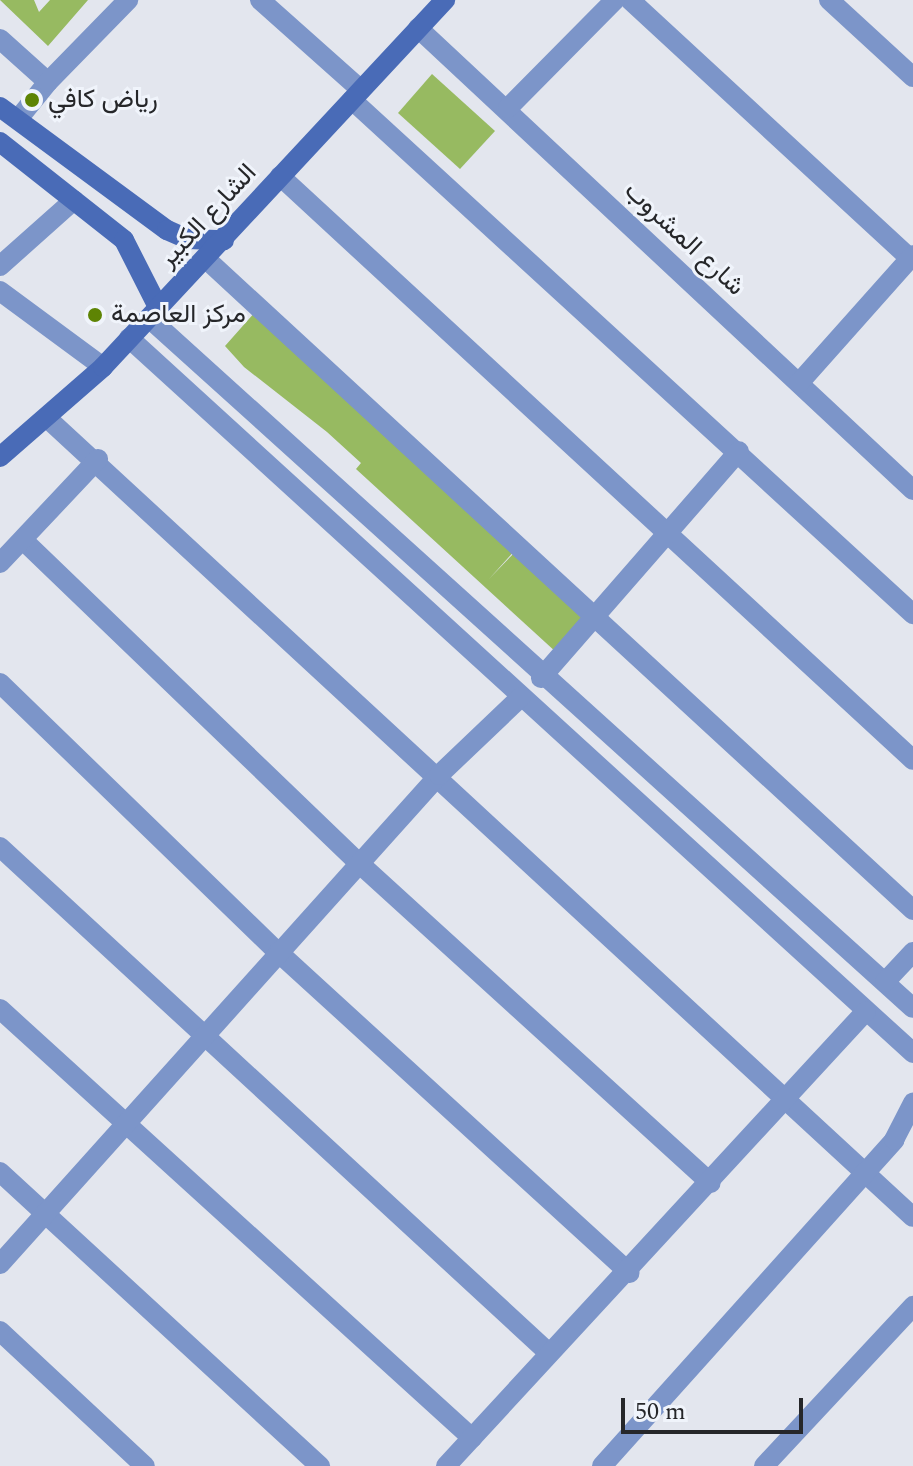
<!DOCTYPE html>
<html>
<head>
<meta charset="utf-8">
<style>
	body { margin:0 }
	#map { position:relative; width:913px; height:1466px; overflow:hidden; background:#e3e6ee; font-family:Spectral,Vazirmatn,serif }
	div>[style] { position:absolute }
	.building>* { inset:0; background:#97ba61 }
	.street>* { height:20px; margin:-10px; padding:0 10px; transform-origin:10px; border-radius:10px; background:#7c95c9 }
	.secondary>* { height:20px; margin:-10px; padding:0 10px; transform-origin:10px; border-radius:10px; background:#496bb7 }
	.dots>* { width:22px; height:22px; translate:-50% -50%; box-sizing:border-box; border:4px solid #f0f4fb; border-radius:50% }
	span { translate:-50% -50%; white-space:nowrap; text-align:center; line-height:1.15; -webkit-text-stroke:6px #f0f4fb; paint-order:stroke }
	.poi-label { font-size:26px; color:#26272a }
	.left { translate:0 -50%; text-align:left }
	.street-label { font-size:26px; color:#26272a }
	.scale { position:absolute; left:621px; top:1398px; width:182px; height:36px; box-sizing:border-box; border:4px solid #26272a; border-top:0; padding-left:10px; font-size:24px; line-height:28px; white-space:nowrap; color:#26272a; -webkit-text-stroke:6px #f0f4fb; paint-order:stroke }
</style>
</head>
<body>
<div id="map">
	<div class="building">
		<i style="clip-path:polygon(0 0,34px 0,39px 12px,50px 0,88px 0,48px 46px)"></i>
		<i style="clip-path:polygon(432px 74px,495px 131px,460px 169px,398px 113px)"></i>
		<i style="clip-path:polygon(256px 311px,516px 549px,489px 579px,517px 550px,589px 619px,557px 653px,356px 469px,361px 463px,327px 432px,244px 367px,225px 346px)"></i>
	</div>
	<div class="street">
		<i style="left:260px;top:0;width:135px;rotate:41.7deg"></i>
		<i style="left:630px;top:0;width:381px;rotate:42.7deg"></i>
		<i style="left:829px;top:0;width:114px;rotate:42.5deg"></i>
		<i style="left:418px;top:28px;width:677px;rotate:43.03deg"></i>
		<i style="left:0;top:39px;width:64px;rotate:41.9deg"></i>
		<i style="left:48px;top:82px;width:46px;rotate:128.9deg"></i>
		<i style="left:48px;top:82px;width:115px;rotate:-45.7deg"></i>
		<i style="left:352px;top:100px;width:761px;rotate:42.5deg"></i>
		<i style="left:508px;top:108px;width:152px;rotate:-45.3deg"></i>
		<i style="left:280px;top:176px;width:861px;rotate:42.69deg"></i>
		<i style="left:206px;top:259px;width:961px;rotate:42.64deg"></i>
		<i style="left:0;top:266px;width:99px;rotate:-41.7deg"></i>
		<i style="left:0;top:291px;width:128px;rotate:36.4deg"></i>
		<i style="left:149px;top:318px;width:1029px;rotate:42.09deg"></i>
		<i style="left:129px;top:338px;width:1061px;rotate:42.36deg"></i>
		<i style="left:799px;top:383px;width:171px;rotate:-48.3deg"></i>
		<i style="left:47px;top:418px;width:1178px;rotate:42.7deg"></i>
		<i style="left:23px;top:540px;width:467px;rotate:43.9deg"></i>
		<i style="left:360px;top:864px;width:474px;rotate:42.3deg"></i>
		<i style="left:0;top:563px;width:143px;rotate:-46.7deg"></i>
		<i style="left:541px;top:678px;width:301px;rotate:-48.9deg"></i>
		<i style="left:0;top:683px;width:387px;rotate:44.1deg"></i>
		<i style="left:278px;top:952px;width:476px;rotate:42.4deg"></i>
		<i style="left:0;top:847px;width:747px;rotate:42.67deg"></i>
		<i style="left:885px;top:982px;width:41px;rotate:-47deg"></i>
		<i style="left:0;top:1009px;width:638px;rotate:42.27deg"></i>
		<i style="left:0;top:1172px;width:435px;rotate:42.6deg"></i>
		<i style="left:0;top:1264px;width:657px;rotate:-48.08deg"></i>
		<i style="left:439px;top:775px;width:113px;rotate:-43.6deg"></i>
		<i style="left:0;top:1331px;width:198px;rotate:43deg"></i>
		<i style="left:446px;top:1466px;width:619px;rotate:-47.29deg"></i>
		<i style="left:602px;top:1466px;width:438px;rotate:-48.1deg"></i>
		<i style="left:894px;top:1140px;width:42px;rotate:-62.8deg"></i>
		<i style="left:764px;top:1466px;width:219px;rotate:-47deg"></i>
	</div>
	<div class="secondary">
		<i style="left:0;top:107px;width:207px;rotate:36.4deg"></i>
		<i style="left:167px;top:230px;width:22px;rotate:24deg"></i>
		<i style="left:187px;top:239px;width:37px;rotate:2deg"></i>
		<i style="left:0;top:142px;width:158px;rotate:38.3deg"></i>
		<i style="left:124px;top:240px;width:75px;rotate:63.1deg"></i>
		<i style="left:0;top:457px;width:137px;rotate:-41.1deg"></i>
		<i style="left:103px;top:367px;width:502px;rotate:-47.02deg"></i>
	</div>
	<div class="dots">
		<i style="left:32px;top:100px;background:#5e8404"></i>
		<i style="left:95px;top:315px;background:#5e8404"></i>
	</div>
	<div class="poi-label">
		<span class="left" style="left:48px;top:100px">رياض كافي</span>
		<span class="left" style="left:111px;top:315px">مركز العاصمة</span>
	</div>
	<div class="street-label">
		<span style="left:208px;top:216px;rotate:-47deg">الشارع الكبير</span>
		<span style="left:684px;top:239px;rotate:43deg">شارع المشروب</span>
	</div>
	<div class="scale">50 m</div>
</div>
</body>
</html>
